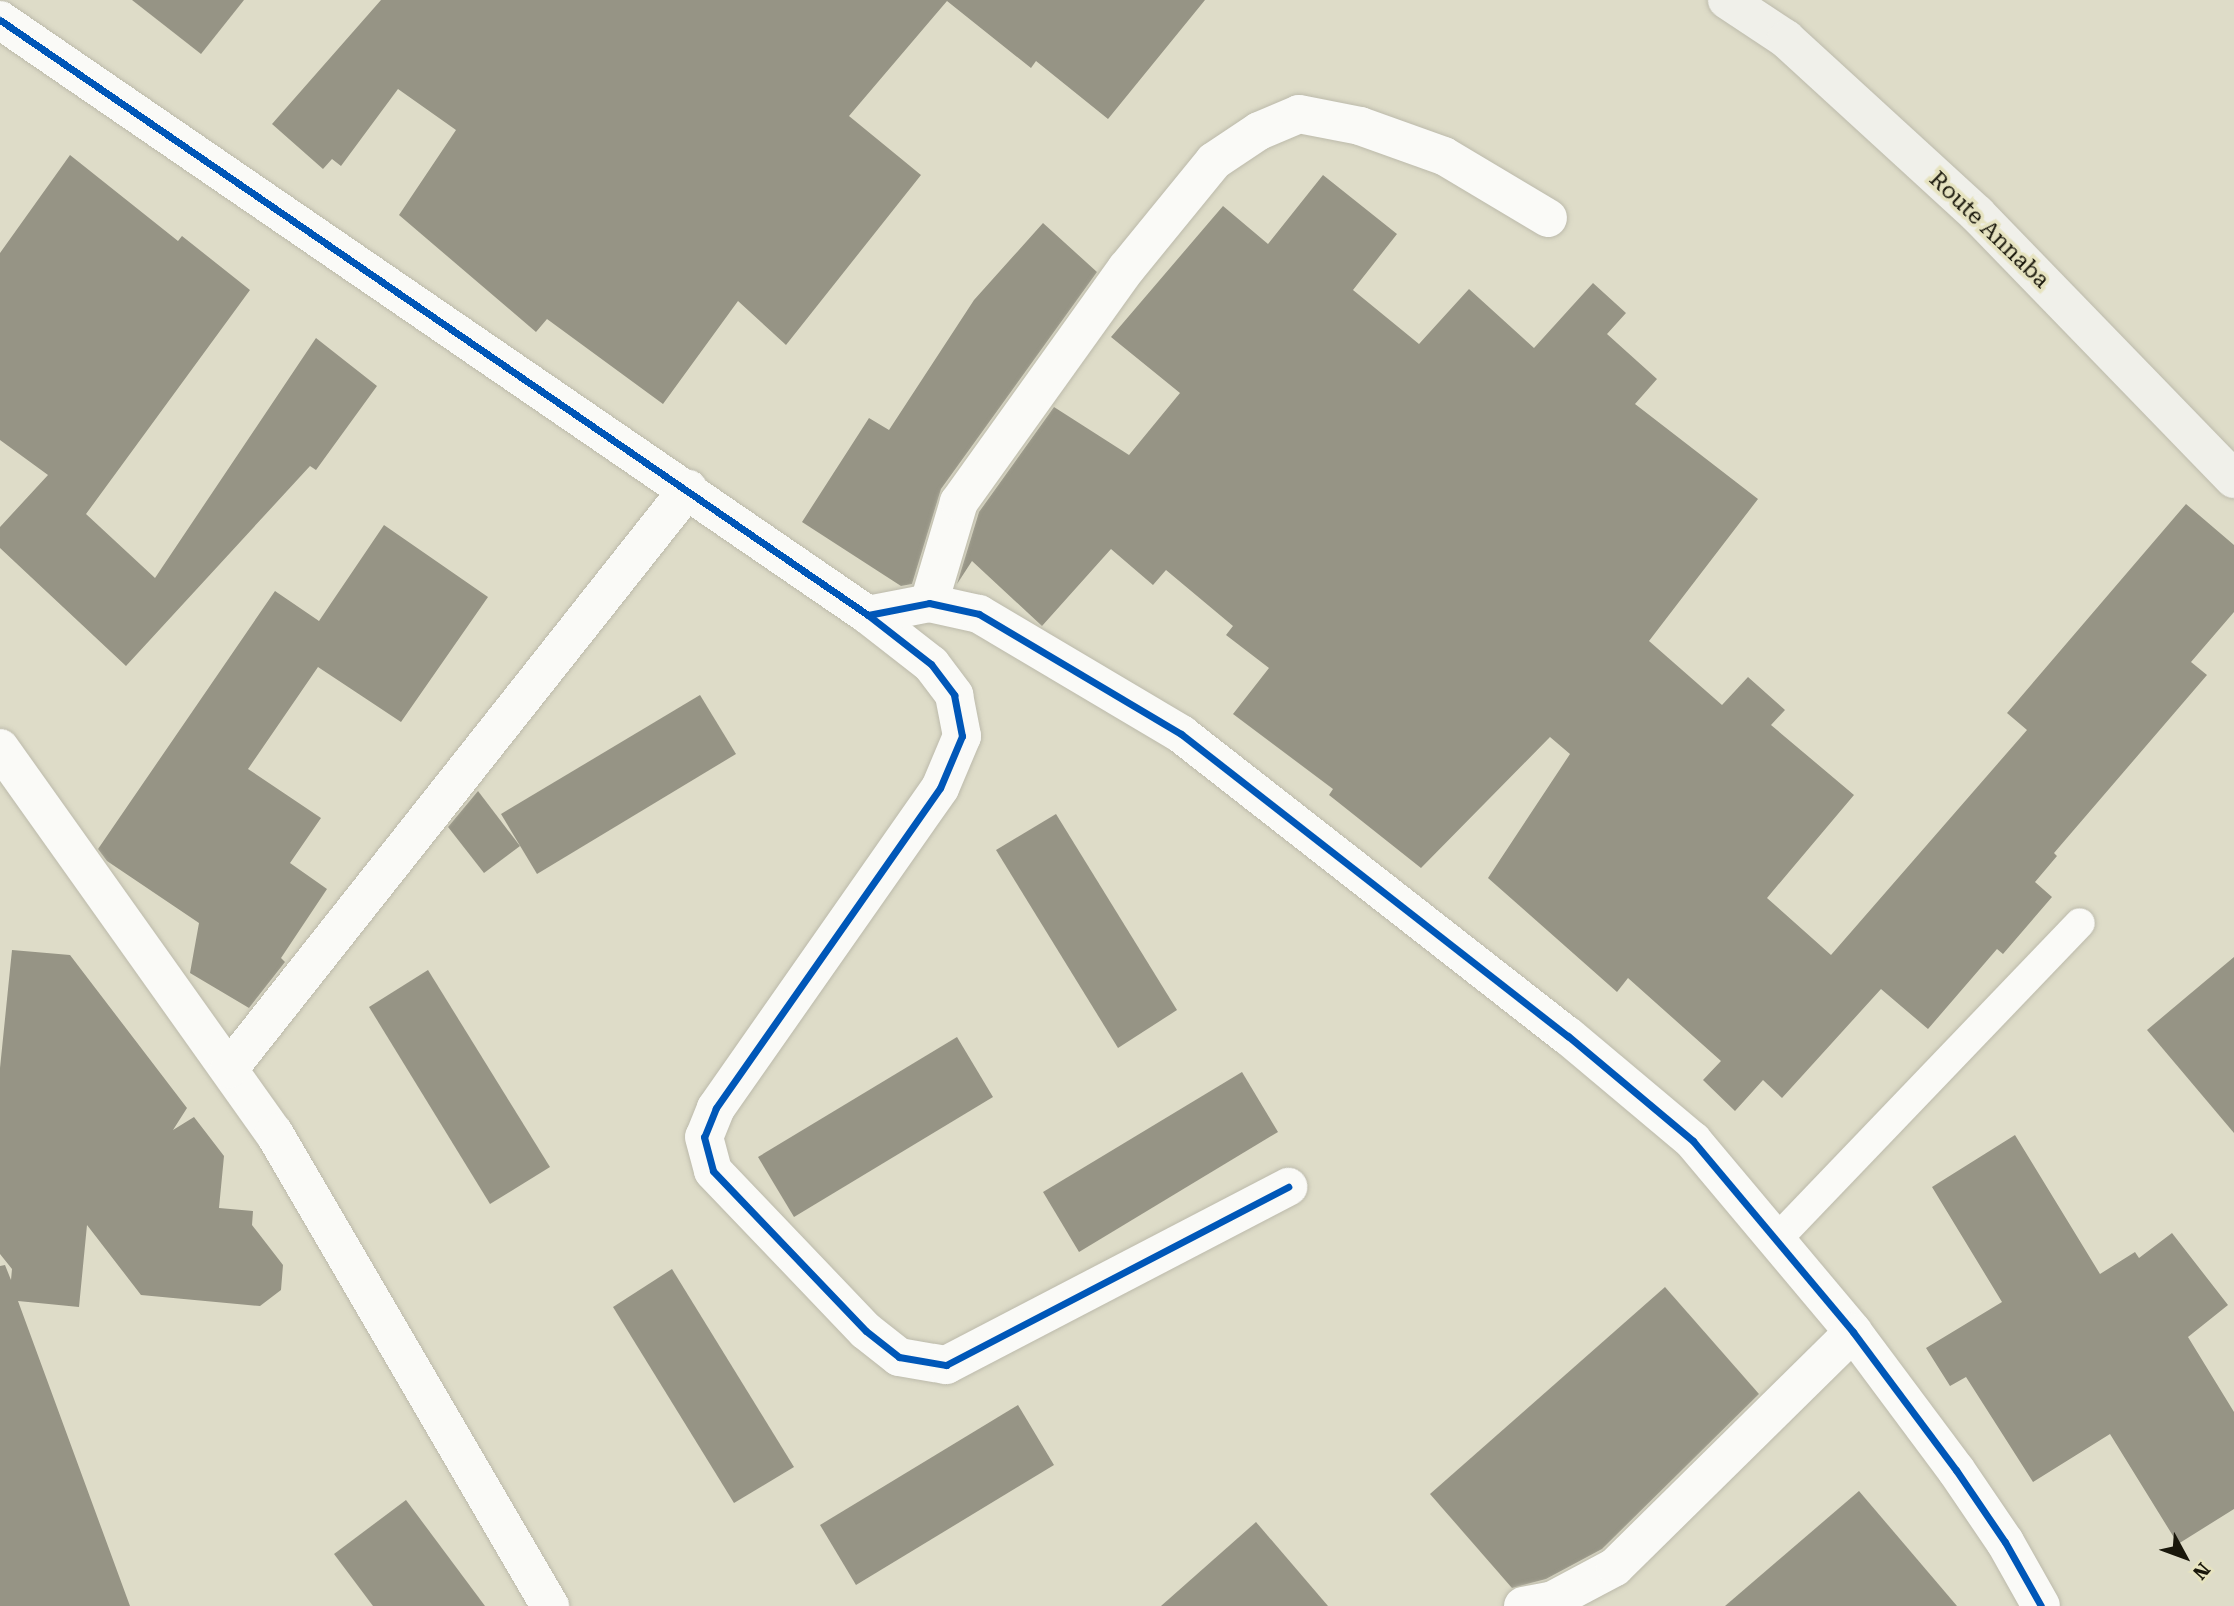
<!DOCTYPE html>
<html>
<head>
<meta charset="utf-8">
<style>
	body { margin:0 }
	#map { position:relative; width:2234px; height:1606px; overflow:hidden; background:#dedcc8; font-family:"Roboto Serif",serif }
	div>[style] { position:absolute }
	.building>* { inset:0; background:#969485 }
	.roads { filter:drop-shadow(0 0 2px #bcbaab) drop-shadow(0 0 2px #bcbaab) }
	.service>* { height:30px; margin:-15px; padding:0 15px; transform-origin:15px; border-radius:15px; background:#fafaf7 }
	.minor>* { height:38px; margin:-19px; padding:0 19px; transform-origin:19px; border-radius:19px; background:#fafaf7 }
	.secondary>* { height:38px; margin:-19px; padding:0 19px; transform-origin:19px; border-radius:19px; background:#f0f0ea }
	.cycleway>* { height:7px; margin:-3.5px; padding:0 3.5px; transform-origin:3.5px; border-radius:3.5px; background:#0057b8 }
	span { translate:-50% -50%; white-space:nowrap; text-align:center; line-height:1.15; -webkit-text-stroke:7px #e6e3c0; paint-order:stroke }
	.street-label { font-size:23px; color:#19170b }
	.north { position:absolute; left:2150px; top:1522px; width:70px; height:70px; -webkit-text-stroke:5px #e6e3c0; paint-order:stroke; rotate:131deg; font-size:19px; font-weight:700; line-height:28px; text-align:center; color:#19170b }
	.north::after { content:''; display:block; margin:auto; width:24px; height:32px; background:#19170b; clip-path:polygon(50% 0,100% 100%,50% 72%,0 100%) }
</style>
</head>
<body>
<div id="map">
	<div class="building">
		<i style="clip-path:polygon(132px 0,244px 0,201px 54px)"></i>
		<i style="clip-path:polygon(381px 0,1205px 0,1108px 119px,1036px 61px,1031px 68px,947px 1px,849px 116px,921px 175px,786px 345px,738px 301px,663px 404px,547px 319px,536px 332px,399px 215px,456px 130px,398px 89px,341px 166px,332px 159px,323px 169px,272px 124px)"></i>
		<i style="clip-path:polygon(70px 155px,178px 241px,182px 236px,250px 290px,86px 514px,155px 578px,316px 338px,377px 386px,316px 470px,310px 466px,126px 666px,0 548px,0 527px,48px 475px,0 440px,0 253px)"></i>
		<i style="clip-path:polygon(1323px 175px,1397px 234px,1353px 290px,1419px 344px,1469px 289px,1534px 348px,1593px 283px,1626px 313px,1607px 334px,1657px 379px,1635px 404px,1758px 499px,1649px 641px,1722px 705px,1748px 677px,1785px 710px,1771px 725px,1854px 795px,1767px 898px,1831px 955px,2027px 730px,2007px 713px,2186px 504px,2234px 545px,2234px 612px,2191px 662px,2207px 675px,2054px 853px,2057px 856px,2035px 882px,2052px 897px,2003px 954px,1997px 949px,1928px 1029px,1881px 989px,1782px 1098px,1763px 1080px,1735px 1111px,1703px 1080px,1721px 1061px,1628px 978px,1617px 992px,1488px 878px,1570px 754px,1550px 737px,1421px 868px,1329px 795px,1333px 789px,1233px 714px,1269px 668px,1226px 635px,1233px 626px,1166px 570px,1153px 585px,1111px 549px,1042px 626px,972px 561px,957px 584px,979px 512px,1054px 407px,1129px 455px,1180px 393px,1111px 337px,1223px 206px,1268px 244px)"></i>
		<i style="clip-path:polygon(1043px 223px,1097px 272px,941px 489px,912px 584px,901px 586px,802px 522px,869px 418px,889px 430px,974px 300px)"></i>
		<i style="clip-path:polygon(384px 525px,488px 597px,401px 722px,318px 667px,248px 769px,321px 818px,290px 863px,327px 889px,281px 958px,285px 962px,249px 1008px,190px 973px,199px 923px,107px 861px,98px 849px,275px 591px,319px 621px)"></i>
		<i style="clip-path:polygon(700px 695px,736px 754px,537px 874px,501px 814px)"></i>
		<i style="clip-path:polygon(478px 791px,520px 846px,484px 873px,448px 827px)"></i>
		<i style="clip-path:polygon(1056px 814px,1177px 1010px,1118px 1048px,996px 850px)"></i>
		<i style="clip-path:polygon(12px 950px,70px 955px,187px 1108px,173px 1130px,194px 1117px,224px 1156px,219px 1208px,253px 1211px,252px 1225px,283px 1265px,281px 1290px,260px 1306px,141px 1295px,87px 1225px,79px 1307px,18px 1301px,130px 1606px,0 1606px,0 1266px,5px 1265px,11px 1280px,12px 1269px,0 1254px,0 1068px)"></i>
		<i style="clip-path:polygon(2234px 957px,2234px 1133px,2147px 1030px)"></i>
		<i style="clip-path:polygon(428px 970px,550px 1167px,490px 1204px,369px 1007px)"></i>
		<i style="clip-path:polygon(957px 1037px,993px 1097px,794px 1217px,758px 1157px)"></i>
		<i style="clip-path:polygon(1242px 1072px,1278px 1132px,1079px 1252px,1043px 1192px)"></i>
		<i style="clip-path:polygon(2015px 1135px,2100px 1274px,2135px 1252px,2139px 1258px,2172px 1233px,2228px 1305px,2188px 1337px,2234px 1412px,2234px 1509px,2178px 1544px,2110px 1434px,2033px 1482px,1966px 1377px,1950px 1386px,1926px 1348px,2002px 1302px,1932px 1187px)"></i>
		<i style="clip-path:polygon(672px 1269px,794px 1467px,734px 1503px,613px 1307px)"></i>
		<i style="clip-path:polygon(1665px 1287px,1759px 1394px,1602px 1549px,1546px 1579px,1512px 1588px,1430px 1494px)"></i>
		<i style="clip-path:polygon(1018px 1405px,1054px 1465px,856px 1585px,820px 1525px)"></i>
		<i style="clip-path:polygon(1859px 1491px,1957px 1606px,1725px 1606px)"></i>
		<i style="clip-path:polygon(406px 1500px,485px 1606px,373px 1606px,334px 1554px)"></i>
		<i style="clip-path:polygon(1256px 1522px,1328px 1606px,1161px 1606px)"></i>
	</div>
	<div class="roads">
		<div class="service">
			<i style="left:1778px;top:1238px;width:436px;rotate:-46.2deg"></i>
		</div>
		<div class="minor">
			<i style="left:0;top:20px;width:1052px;rotate:34.43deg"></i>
			<i style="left:868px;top:615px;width:80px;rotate:37.9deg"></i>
			<i style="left:931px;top:664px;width:39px;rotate:53deg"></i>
			<i style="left:954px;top:695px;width:42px;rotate:79deg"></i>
			<i style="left:962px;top:736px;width:56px;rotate:112.9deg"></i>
			<i style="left:940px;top:788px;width:391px;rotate:125deg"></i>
			<i style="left:716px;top:1108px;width:31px;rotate:112deg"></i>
			<i style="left:704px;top:1137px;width:35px;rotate:75deg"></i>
			<i style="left:713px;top:1171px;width:221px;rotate:46.3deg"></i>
			<i style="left:866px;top:1331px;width:42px;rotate:38.2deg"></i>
			<i style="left:899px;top:1357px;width:48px;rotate:9.7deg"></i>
			<i style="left:946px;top:1365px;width:386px;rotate:-27.5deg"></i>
			<i style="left:929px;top:603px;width:105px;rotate:-73.5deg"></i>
			<i style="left:959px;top:502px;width:287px;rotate:-54.4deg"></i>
			<i style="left:1126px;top:269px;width:139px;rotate:-50.8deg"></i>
			<i style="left:1214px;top:161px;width:54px;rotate:-33.7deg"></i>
			<i style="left:1259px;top:131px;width:43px;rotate:-23deg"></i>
			<i style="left:1299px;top:114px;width:62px;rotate:11.1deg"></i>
			<i style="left:1360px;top:126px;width:89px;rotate:19.7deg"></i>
			<i style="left:1444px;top:156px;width:121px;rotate:30.8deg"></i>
			<i style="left:868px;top:615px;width:62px;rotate:-11.1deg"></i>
			<i style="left:929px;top:603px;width:51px;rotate:12.4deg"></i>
			<i style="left:979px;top:614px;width:235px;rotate:30.7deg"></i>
			<i style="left:1181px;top:734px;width:491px;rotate:38deg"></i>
			<i style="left:1568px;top:1036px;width:163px;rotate:40deg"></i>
			<i style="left:1693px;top:1141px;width:249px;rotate:50deg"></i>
			<i style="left:1853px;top:1332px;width:172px;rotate:53.3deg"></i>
			<i style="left:1956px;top:1470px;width:87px;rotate:55.8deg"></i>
			<i style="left:2005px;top:1542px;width:73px;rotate:60.6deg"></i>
			<i style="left:0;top:748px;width:473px;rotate:54.6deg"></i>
			<i style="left:274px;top:1133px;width:548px;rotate:59.74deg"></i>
			<i style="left:229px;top:1069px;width:740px;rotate:-51.64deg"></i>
			<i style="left:1523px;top:1606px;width:31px;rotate:-11deg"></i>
			<i style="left:1553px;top:1600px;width:70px;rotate:-28deg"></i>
			<i style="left:1615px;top:1567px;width:334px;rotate:-44.6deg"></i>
		</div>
		<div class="secondary">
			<i style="left:1727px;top:0;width:71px;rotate:33.5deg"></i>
			<i style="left:1786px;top:39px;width:259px;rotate:42.5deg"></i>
			<i style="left:1977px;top:214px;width:369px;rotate:45.9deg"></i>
		</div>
	</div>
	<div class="cycleway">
		<i style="left:0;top:20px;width:1052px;rotate:34.43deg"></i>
		<i style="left:868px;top:615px;width:80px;rotate:37.9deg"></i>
		<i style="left:931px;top:664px;width:39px;rotate:53deg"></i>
		<i style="left:954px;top:695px;width:42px;rotate:79deg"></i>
		<i style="left:962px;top:736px;width:56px;rotate:112.9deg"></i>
		<i style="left:940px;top:788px;width:391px;rotate:125deg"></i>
		<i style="left:716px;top:1108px;width:31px;rotate:112deg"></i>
		<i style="left:704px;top:1137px;width:35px;rotate:75deg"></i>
		<i style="left:713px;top:1171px;width:221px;rotate:46.3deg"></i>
		<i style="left:866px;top:1331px;width:42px;rotate:38.2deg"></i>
		<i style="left:899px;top:1357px;width:48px;rotate:9.7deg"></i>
		<i style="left:946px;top:1365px;width:386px;rotate:-27.5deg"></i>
		<i style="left:868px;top:615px;width:62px;rotate:-11.1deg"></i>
		<i style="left:929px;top:603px;width:51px;rotate:12.4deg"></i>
		<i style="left:979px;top:614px;width:235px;rotate:30.7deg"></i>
		<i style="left:1181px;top:734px;width:491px;rotate:38deg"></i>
		<i style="left:1568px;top:1036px;width:163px;rotate:40deg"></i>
		<i style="left:1693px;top:1141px;width:249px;rotate:50deg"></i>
		<i style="left:1853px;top:1332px;width:172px;rotate:53.3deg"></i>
		<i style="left:1956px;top:1470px;width:87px;rotate:55.8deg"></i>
		<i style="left:2005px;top:1542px;width:73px;rotate:60.6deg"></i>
	</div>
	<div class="street-label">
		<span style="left:1989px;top:230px;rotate:44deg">Route Annaba</span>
	</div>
	<div class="north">N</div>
</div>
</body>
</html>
